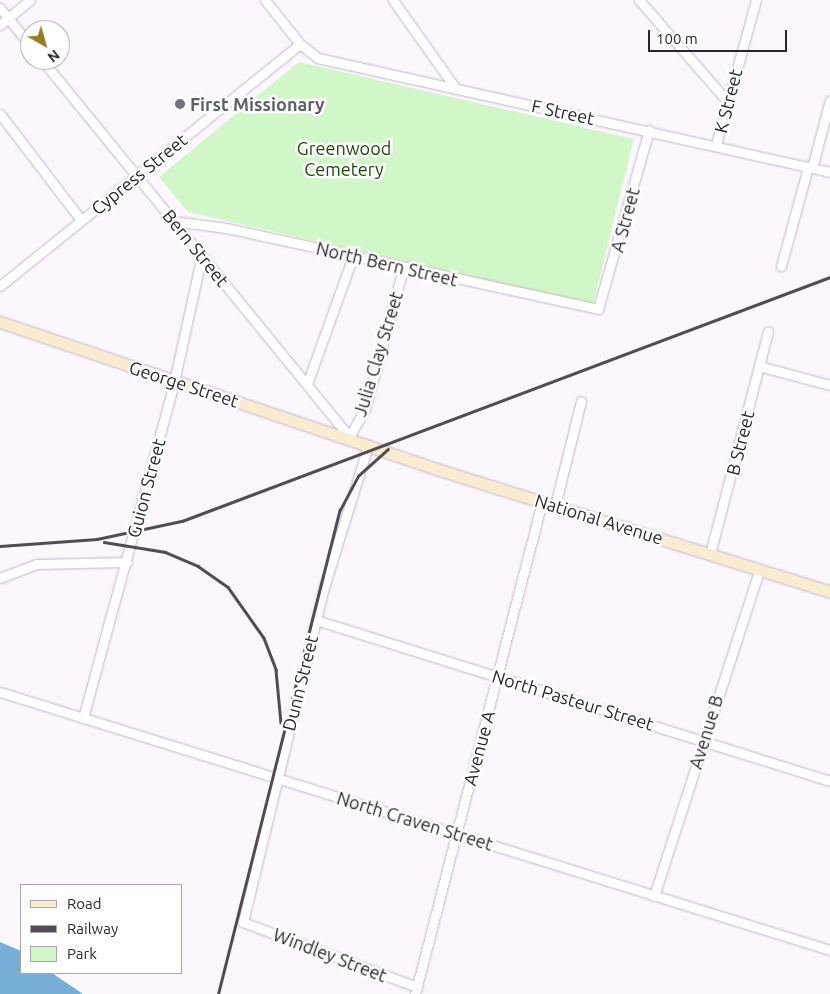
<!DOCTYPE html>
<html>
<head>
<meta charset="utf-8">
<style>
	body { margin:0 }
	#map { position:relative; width:830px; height:994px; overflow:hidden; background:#fbf7fd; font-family:Ubuntu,sans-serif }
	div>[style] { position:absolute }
	.green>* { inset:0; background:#d1f6c8 }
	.water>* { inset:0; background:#76afd8 }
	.roads { filter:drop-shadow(0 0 1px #c6b4ce) drop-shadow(0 0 1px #c6b4ce) }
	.street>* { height:9px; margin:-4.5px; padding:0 4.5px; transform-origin:4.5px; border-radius:4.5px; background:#fff }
	.secondary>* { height:11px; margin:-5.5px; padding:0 5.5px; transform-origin:5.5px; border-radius:5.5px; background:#faecd1 }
	.rail>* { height:2.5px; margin:-1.25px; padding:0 1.25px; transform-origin:1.25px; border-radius:1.25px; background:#534c56 }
	.dots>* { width:14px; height:14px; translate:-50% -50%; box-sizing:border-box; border:2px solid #fff; border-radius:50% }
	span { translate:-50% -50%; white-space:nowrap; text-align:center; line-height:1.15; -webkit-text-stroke:5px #fff; paint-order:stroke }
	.street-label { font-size:18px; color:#2b242e }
	.worship-label { font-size:18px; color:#5b616d; font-weight:700 }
	.left { translate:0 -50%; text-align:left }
	.park-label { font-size:18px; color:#184f05 }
	.legend { position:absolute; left:20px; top:884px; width:162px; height:90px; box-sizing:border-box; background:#fff; border:1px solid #aaa7ab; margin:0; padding:6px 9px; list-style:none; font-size:15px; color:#2b242e }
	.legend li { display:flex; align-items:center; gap:10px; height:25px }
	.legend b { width:25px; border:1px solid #aaa7ab }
	.north { position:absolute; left:20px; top:20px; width:50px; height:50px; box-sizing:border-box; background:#fff; border:1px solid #aaa7ab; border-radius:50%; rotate:142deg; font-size:14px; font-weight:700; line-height:20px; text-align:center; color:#2b242e }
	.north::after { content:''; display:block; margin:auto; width:18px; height:22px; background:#967b23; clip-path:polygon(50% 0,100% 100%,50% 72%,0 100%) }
	.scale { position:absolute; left:648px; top:30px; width:139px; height:22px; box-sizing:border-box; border:2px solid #2b242e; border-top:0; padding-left:6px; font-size:15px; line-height:18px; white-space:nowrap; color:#2b242e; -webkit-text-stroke:4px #fff; paint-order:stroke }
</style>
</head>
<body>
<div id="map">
	<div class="green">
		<i style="clip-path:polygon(299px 62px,634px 139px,593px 304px,188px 212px,159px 177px)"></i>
	</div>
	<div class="water">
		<i style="clip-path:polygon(0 942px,21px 951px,21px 973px,52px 973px,83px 994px,0 994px)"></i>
	</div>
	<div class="roads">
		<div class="street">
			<i style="left:265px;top:0;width:56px;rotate:51.5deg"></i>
			<i style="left:300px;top:44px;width:23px;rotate:38deg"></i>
			<i style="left:318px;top:58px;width:525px;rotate:12.55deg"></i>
			<i style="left:393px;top:0;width:109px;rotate:54.7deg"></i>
			<i style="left:639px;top:0;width:135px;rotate:48.9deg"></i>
			<i style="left:0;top:8px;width:48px;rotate:51deg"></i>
			<i style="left:0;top:25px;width:39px;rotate:-40deg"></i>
			<i style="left:42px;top:60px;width:486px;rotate:50.8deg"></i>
			<i style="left:349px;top:437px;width:32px;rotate:-60deg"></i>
			<i style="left:365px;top:409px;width:145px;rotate:-74.8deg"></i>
			<i style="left:0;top:114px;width:133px;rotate:52.6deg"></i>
			<i style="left:716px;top:145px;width:150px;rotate:-74.6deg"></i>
			<i style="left:812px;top:168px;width:70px;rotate:-75.2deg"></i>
			<i style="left:174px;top:221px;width:53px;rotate:7.5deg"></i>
			<i style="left:227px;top:228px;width:380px;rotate:12.3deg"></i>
			<i style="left:598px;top:309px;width:186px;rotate:-74.1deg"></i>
			<i style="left:781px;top:266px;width:103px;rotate:-74.7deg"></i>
			<i style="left:0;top:286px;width:385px;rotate:-38.9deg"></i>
			<i style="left:759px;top:366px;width:73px;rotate:15deg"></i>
			<i style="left:307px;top:384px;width:136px;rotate:-70.2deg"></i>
			<i style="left:368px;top:446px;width:148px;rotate:107.3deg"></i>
			<i style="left:324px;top:587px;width:345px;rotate:103.6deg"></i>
			<i style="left:243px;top:922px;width:186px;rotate:20.5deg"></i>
			<i style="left:555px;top:506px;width:108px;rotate:-76.1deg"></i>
			<i style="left:710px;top:554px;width:230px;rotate:-75.4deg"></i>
			<i style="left:0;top:578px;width:39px;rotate:-21deg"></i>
			<i style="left:36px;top:564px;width:91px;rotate:-1.3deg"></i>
			<i style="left:316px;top:620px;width:539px;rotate:17.39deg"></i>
			<i style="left:0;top:692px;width:869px;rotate:17.27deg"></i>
			<i style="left:83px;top:718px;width:348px;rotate:-74.8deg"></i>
			<i style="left:174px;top:382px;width:130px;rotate:-77.6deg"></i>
			<i style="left:654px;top:896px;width:342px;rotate:-72.1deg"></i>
			<i style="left:415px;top:994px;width:508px;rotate:-75.53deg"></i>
		</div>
		<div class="secondary">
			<i style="left:0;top:322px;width:463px;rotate:18.6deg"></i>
			<i style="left:439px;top:470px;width:410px;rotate:17.3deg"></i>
		</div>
	</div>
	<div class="rail">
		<i style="left:104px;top:542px;width:62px;rotate:9.3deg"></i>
		<i style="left:165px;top:552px;width:36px;rotate:23deg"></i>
		<i style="left:198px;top:566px;width:37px;rotate:35deg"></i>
		<i style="left:228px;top:587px;width:62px;rotate:54.8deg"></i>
		<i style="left:264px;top:638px;width:34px;rotate:69deg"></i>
		<i style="left:276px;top:670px;width:53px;rotate:84.6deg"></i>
		<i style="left:0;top:546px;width:97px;rotate:-4.1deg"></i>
		<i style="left:97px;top:539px;width:87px;rotate:-12deg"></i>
		<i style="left:182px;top:521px;width:692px;rotate:-20.63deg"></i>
		<i style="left:218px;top:994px;width:499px;rotate:-75.9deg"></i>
		<i style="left:340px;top:510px;width:38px;rotate:-62deg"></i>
		<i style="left:358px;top:476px;width:40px;rotate:-42deg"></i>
	</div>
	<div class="dots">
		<i style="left:180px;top:104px;background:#6b7280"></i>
	</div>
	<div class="street-label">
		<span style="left:728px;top:101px;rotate:-76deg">K Street</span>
		<span style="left:563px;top:112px;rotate:12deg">F Street</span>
		<span style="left:139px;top:174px;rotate:-39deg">Cypress Street</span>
		<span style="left:625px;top:220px;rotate:-75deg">A Street</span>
		<span style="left:196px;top:248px;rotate:51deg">Bern Street</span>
		<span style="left:387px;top:264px;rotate:13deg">North Bern Street</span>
		<span style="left:378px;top:354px;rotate:-73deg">Julia Clay Street</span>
		<span style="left:184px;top:384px;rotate:18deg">George Street</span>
		<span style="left:740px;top:443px;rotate:-76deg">B Street</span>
		<span style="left:146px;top:488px;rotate:-75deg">Guion Street</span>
		<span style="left:599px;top:519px;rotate:17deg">National Avenue</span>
		<span style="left:300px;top:683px;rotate:-76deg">Dunn Street</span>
		<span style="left:573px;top:700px;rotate:17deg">North Pasteur Street</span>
		<span style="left:706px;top:732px;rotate:-73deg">Avenue B</span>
		<span style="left:479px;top:748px;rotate:-75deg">Avenue A</span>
		<span style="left:415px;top:821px;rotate:17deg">North Craven Street</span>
		<span style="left:330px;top:955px;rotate:21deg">Windley Street</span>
	</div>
	<div class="worship-label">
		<span class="left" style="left:190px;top:104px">First Missionary</span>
	</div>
	<div class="park-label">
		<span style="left:344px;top:159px">Greenwood<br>Cemetery</span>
	</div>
	<ul class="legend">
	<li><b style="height:6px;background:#faecd1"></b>Road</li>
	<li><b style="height:6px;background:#534c56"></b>Railway</li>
	<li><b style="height:14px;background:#d1f6c8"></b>Park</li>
	</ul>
	<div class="north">N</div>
	<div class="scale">100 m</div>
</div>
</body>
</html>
